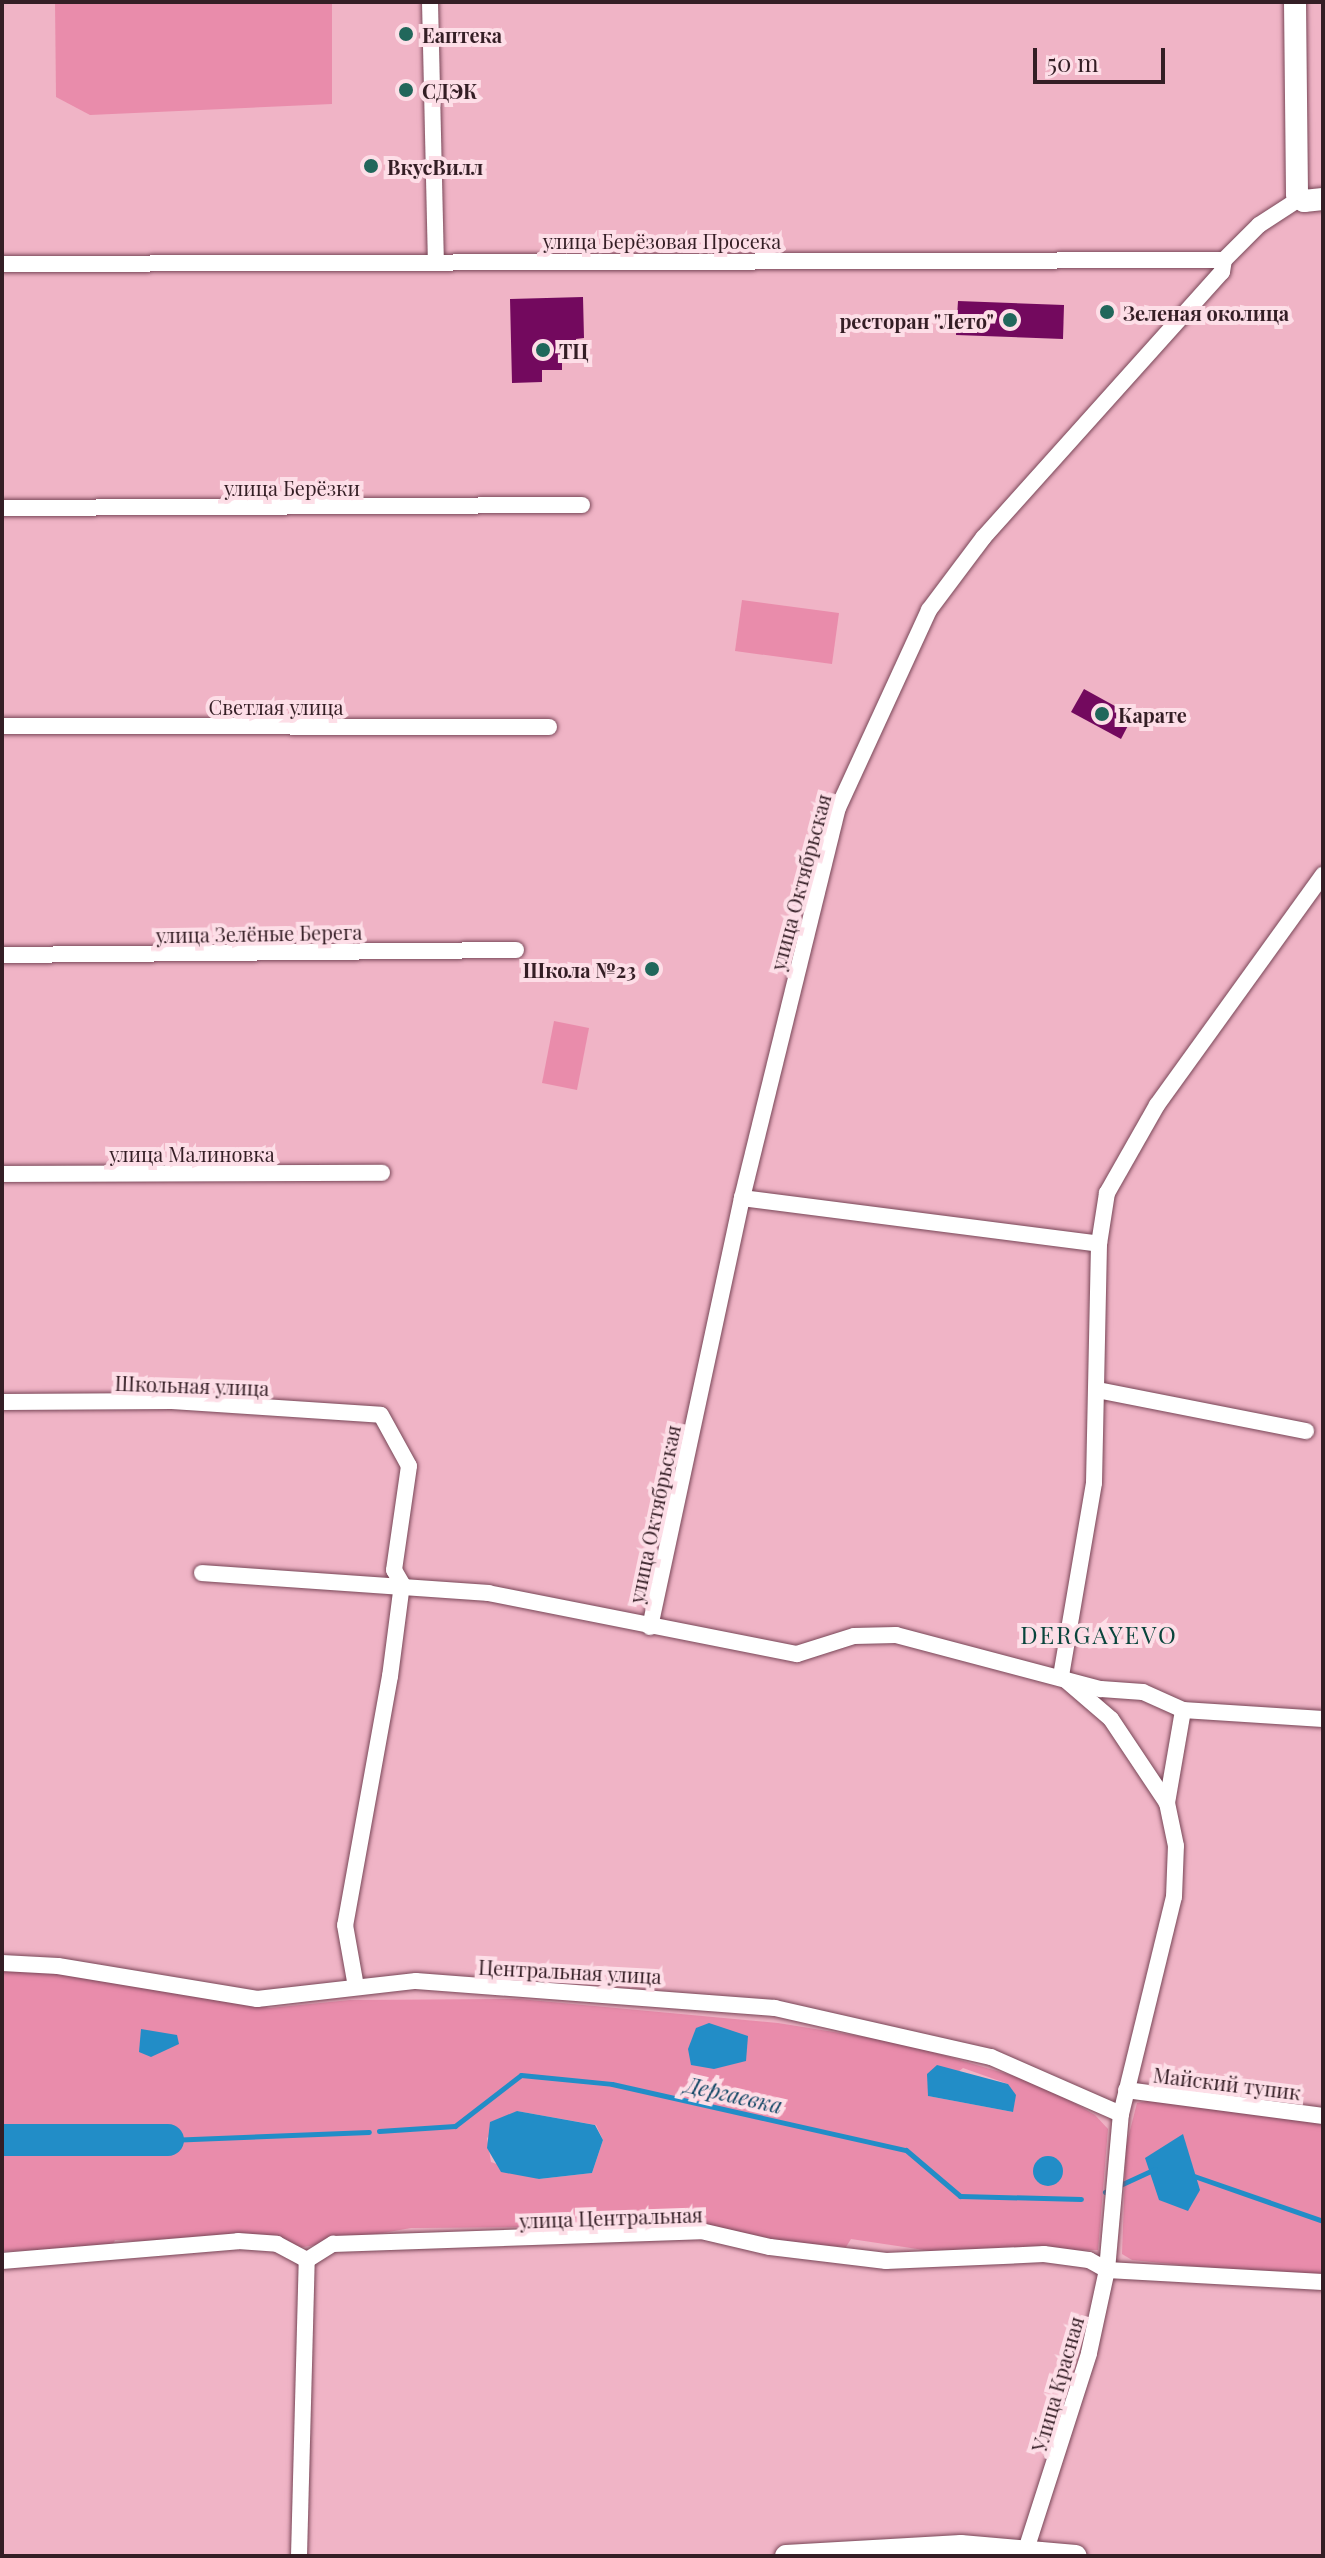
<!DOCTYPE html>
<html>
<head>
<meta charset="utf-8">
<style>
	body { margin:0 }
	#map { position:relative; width:1325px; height:2558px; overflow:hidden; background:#f0b4c6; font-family:"Playfair Display",serif }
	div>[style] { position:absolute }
	.green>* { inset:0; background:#e98cab }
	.water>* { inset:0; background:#228dc7 }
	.round { border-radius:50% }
	.stream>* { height:5px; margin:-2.5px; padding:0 2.5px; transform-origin:2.5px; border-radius:2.5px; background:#228dc7 }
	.river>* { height:32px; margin:-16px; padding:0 16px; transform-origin:16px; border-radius:16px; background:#228dc7 }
	.building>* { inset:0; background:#73095e }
	.roads { filter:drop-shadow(0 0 2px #784657) drop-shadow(0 0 2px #784657) }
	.street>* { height:16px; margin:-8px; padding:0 8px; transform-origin:8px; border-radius:8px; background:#fff }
	.secondary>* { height:22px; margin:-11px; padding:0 11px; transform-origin:11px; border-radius:11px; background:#fff }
	.dots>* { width:22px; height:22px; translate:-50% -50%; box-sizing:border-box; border:4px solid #fddee7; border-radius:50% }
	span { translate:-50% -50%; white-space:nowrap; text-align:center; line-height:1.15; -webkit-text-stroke:8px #fddee7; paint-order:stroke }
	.poi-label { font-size:20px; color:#341e25; font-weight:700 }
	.left { translate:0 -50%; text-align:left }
	.right { translate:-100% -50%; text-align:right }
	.street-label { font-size:20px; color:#341e25 }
	.water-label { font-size:22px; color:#104665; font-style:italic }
	.quarter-label { font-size:24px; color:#09453c; letter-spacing:2px }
	.frame { position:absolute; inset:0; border:4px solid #341e25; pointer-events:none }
	.scale { position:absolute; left:1033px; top:48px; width:132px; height:36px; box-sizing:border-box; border:4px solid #341e25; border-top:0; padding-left:10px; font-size:24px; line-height:28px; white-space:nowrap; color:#341e25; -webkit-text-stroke:6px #fddee7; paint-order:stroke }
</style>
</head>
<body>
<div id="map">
	<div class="green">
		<i style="clip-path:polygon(55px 2px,332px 2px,332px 104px,90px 115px,56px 97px)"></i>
		<i style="clip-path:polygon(742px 600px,839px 613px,832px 664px,735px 651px)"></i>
		<i style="clip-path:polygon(554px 1021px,589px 1028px,577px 1090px,542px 1083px)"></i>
		<i style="clip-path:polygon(evenodd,2px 1964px,270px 2008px,350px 2000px,519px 1999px,778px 2023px,902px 2043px,1041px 2084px,1095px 2115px,1108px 2129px,1098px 2250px,944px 2253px,851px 2239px,846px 2247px,796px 2244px,713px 2226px,411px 2228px,298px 2248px,115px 2240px,111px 2248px,2px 2251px,2px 1964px,963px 2068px,1008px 2084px,1013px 2112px,928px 2096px,963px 2068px,2px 1964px,517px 2111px,596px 2125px,603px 2140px,592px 2173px,539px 2179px,491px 2162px,487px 2138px,517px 2111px)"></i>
		<i style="clip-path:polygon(1156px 2099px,1323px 2120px,1323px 2279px,1132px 2260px,1122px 2254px,1126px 2146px,1137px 2103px)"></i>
	</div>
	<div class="water">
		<i style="clip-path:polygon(709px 2023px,748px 2036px,746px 2061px,714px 2069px,691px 2065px,688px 2049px,696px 2028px)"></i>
		<i style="clip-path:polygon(141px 2029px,177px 2035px,179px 2044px,151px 2057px,139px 2052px)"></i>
		<i style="clip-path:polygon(937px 2065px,1008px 2084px,1016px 2095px,1013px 2112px,928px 2096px,927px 2074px)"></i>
		<i style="clip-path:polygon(517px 2111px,595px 2125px,603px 2140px,592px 2173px,539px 2179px,501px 2172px,487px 2148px,490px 2122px)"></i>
		<i style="clip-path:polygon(1183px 2134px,1200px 2190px,1188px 2211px,1159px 2200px,1145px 2158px)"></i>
		<i class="round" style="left:1033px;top:2156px;width:30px;height:30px"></i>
	</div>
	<div class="stream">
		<i style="left:379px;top:2131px;width:76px;rotate:-3.8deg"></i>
		<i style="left:455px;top:2126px;width:83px;rotate:-37.7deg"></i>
		<i style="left:521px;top:2075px;width:91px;rotate:5.6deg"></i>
		<i style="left:612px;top:2084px;width:301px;rotate:12.7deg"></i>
		<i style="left:906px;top:2150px;width:71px;rotate:40.4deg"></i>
		<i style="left:960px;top:2196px;width:121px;rotate:1.4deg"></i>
		<i style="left:168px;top:2140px;width:201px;rotate:-2.3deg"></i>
		<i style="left:1194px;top:2176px;width:137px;rotate:19.2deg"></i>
		<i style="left:1105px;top:2192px;width:55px;rotate:-24.7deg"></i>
	</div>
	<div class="river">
		<i style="left:2px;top:2140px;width:166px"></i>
	</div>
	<div class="building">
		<i style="clip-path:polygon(583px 297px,584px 338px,576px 339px,576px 361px,562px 361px,562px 370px,542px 370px,542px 382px,512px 383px,510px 299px)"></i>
		<i style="clip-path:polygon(958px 301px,1064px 305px,1063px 339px,956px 335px)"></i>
		<i style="clip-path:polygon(1084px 689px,1133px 716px,1121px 739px,1071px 712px)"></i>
	</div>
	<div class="roads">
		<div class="street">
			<i style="left:430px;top:2px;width:259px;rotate:88.7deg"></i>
			<i style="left:2px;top:264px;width:1222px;rotate:-0.19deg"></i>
			<i style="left:1224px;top:260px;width:49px;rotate:-45deg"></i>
			<i style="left:1259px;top:225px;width:48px;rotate:-33deg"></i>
			<i style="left:2px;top:508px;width:580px;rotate:-0.3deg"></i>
			<i style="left:2px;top:726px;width:547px;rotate:0.1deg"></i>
			<i style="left:2px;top:955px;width:514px;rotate:-0.56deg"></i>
			<i style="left:2px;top:1174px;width:380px;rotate:-0.2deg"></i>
			<i style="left:742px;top:1198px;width:360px;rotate:7.3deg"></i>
			<i style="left:1097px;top:1390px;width:213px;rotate:11.1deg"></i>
			<i style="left:2px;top:1402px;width:170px;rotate:-0.3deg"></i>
			<i style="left:172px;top:1401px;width:209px;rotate:3.8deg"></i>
			<i style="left:381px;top:1415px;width:58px;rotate:61.2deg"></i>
			<i style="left:409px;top:1466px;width:105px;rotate:98.2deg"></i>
			<i style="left:394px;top:1570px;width:16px;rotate:60deg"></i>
			<i style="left:402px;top:1584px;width:93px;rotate:97.4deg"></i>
			<i style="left:390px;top:1676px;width:253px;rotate:100.2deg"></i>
			<i style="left:345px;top:1925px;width:63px;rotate:79.9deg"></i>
			<i style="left:202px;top:1573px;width:287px;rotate:4deg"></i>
			<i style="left:488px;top:1593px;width:315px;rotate:11.2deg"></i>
			<i style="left:797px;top:1654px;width:60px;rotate:-17.5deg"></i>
			<i style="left:854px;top:1636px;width:42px;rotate:-1.4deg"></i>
			<i style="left:896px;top:1635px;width:212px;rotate:14.8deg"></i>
			<i style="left:1101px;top:1689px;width:42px;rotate:4.1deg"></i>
			<i style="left:1143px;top:1692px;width:44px;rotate:24.2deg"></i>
			<i style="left:1183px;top:1710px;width:140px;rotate:3.7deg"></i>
			<i style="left:650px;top:1627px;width:439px;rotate:-77.9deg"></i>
			<i style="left:742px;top:1198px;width:402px;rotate:-76.2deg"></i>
			<i style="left:838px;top:808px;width:218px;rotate:-65.3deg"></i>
			<i style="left:929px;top:610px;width:90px;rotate:-53.1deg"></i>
			<i style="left:983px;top:538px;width:358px;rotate:-48.1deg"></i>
			<i style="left:1222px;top:272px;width:12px;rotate:-81deg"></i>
			<i style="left:1167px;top:1803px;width:94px;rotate:-80.2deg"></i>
			<i style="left:2px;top:1963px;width:56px;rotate:3.1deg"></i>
			<i style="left:58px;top:1966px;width:202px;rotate:9.4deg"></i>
			<i style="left:257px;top:1999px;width:160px;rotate:-6.5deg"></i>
			<i style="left:416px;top:1981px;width:360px;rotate:4.3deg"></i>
			<i style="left:775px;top:2008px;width:221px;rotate:12.8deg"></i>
			<i style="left:991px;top:2057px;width:142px;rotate:23.7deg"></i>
			<i style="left:1126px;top:2090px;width:199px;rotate:7.5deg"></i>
			<i style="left:2px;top:2261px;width:237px;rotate:-4.8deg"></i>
			<i style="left:238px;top:2241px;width:39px;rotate:4deg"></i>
			<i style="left:277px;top:2244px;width:34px;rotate:28deg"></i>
			<i style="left:307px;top:2260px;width:31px;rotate:-32deg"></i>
			<i style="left:333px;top:2244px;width:368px;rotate:-2deg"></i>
			<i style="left:701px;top:2231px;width:71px;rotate:13.1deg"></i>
			<i style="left:770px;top:2247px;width:117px;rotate:6.9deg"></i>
			<i style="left:886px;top:2261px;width:158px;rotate:-2.5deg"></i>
			<i style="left:1044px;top:2254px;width:45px;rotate:7.6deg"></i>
			<i style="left:1089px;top:2260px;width:21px;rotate:29deg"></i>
			<i style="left:1107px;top:2270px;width:216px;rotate:3.2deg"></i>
			<i style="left:299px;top:2556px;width:296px;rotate:-88.5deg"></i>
			<i style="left:1024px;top:2556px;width:213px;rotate:-72.2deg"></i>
			<i style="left:1089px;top:2353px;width:85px;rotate:-77.8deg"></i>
			<i style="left:1107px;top:2270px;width:157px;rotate:-84.9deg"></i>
			<i style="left:1121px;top:2114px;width:223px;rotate:-76.3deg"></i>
			<i style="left:1174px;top:1897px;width:51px;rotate:-87.8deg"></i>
			<i style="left:1176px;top:1846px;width:44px;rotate:-101.8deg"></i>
			<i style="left:1167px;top:1803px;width:101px;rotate:-123.7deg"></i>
			<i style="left:1111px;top:1719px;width:66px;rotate:-139.3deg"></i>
			<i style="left:1061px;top:1676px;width:196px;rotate:-80.3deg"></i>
			<i style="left:1094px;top:1483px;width:239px;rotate:-88.8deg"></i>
			<i style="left:1099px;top:1244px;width:52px;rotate:-81.1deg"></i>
			<i style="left:1107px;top:1193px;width:101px;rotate:-60.4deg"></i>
			<i style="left:1157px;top:1105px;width:284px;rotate:-54.2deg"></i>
		</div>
		<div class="secondary">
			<i style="left:1295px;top:2px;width:192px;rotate:89.4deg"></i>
			<i style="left:1297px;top:194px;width:10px;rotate:45deg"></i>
			<i style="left:1304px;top:201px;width:19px;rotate:-6deg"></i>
			<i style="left:786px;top:2556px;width:175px;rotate:-3.3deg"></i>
			<i style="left:961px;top:2546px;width:115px;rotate:5deg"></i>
		</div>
	</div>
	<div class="dots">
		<i style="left:406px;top:34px;background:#21675b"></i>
		<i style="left:406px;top:90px;background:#21675b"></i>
		<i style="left:371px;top:166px;background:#21675b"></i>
		<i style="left:1107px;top:312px;background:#21675b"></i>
		<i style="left:1010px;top:320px;background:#21675b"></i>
		<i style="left:543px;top:350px;background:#21675b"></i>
		<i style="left:1102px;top:714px;background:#21675b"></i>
		<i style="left:652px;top:969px;background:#21675b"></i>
	</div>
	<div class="poi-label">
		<span class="left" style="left:422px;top:34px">Еаптека</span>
		<span class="left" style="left:422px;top:90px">СДЭК</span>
		<span class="left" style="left:387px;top:166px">ВкусВилл</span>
		<span class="left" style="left:1123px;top:312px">Зеленая околица</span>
		<span class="right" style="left:994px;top:320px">ресторан "Лето"</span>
		<span class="left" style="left:559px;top:350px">ТЦ</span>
		<span class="left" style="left:1118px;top:714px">Карате</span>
		<span class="right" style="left:636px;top:969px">Школа №23</span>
	</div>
	<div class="street-label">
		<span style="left:662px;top:240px">улица Берёзовая Просека</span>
		<span style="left:292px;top:487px">улица Берёзки</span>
		<span style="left:276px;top:706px">Светлая улица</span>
		<span style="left:800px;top:882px;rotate:-75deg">улица Октябрьская</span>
		<span style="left:259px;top:933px;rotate:-1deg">улица Зелёные Берега</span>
		<span style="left:192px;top:1153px">улица Малиновка</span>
		<span style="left:192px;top:1385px;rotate:2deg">Школьная улица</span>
		<span style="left:654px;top:1514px;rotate:-78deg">улица Октябрьская</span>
		<span style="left:570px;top:1971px;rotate:3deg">Центральная улица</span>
		<span style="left:1227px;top:2083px;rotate:7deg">Майский тупик</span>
		<span style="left:611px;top:2217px;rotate:-2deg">улица Центральная</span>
		<span style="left:1057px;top:2384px;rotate:-74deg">Улица Красная</span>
	</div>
	<div class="water-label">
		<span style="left:734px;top:2095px;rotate:13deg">Дергаевка</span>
	</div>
	<div class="quarter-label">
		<span style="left:1099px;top:1635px">DERGAYEVO</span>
	</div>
	<div class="frame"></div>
	<div class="scale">50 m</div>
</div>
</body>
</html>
